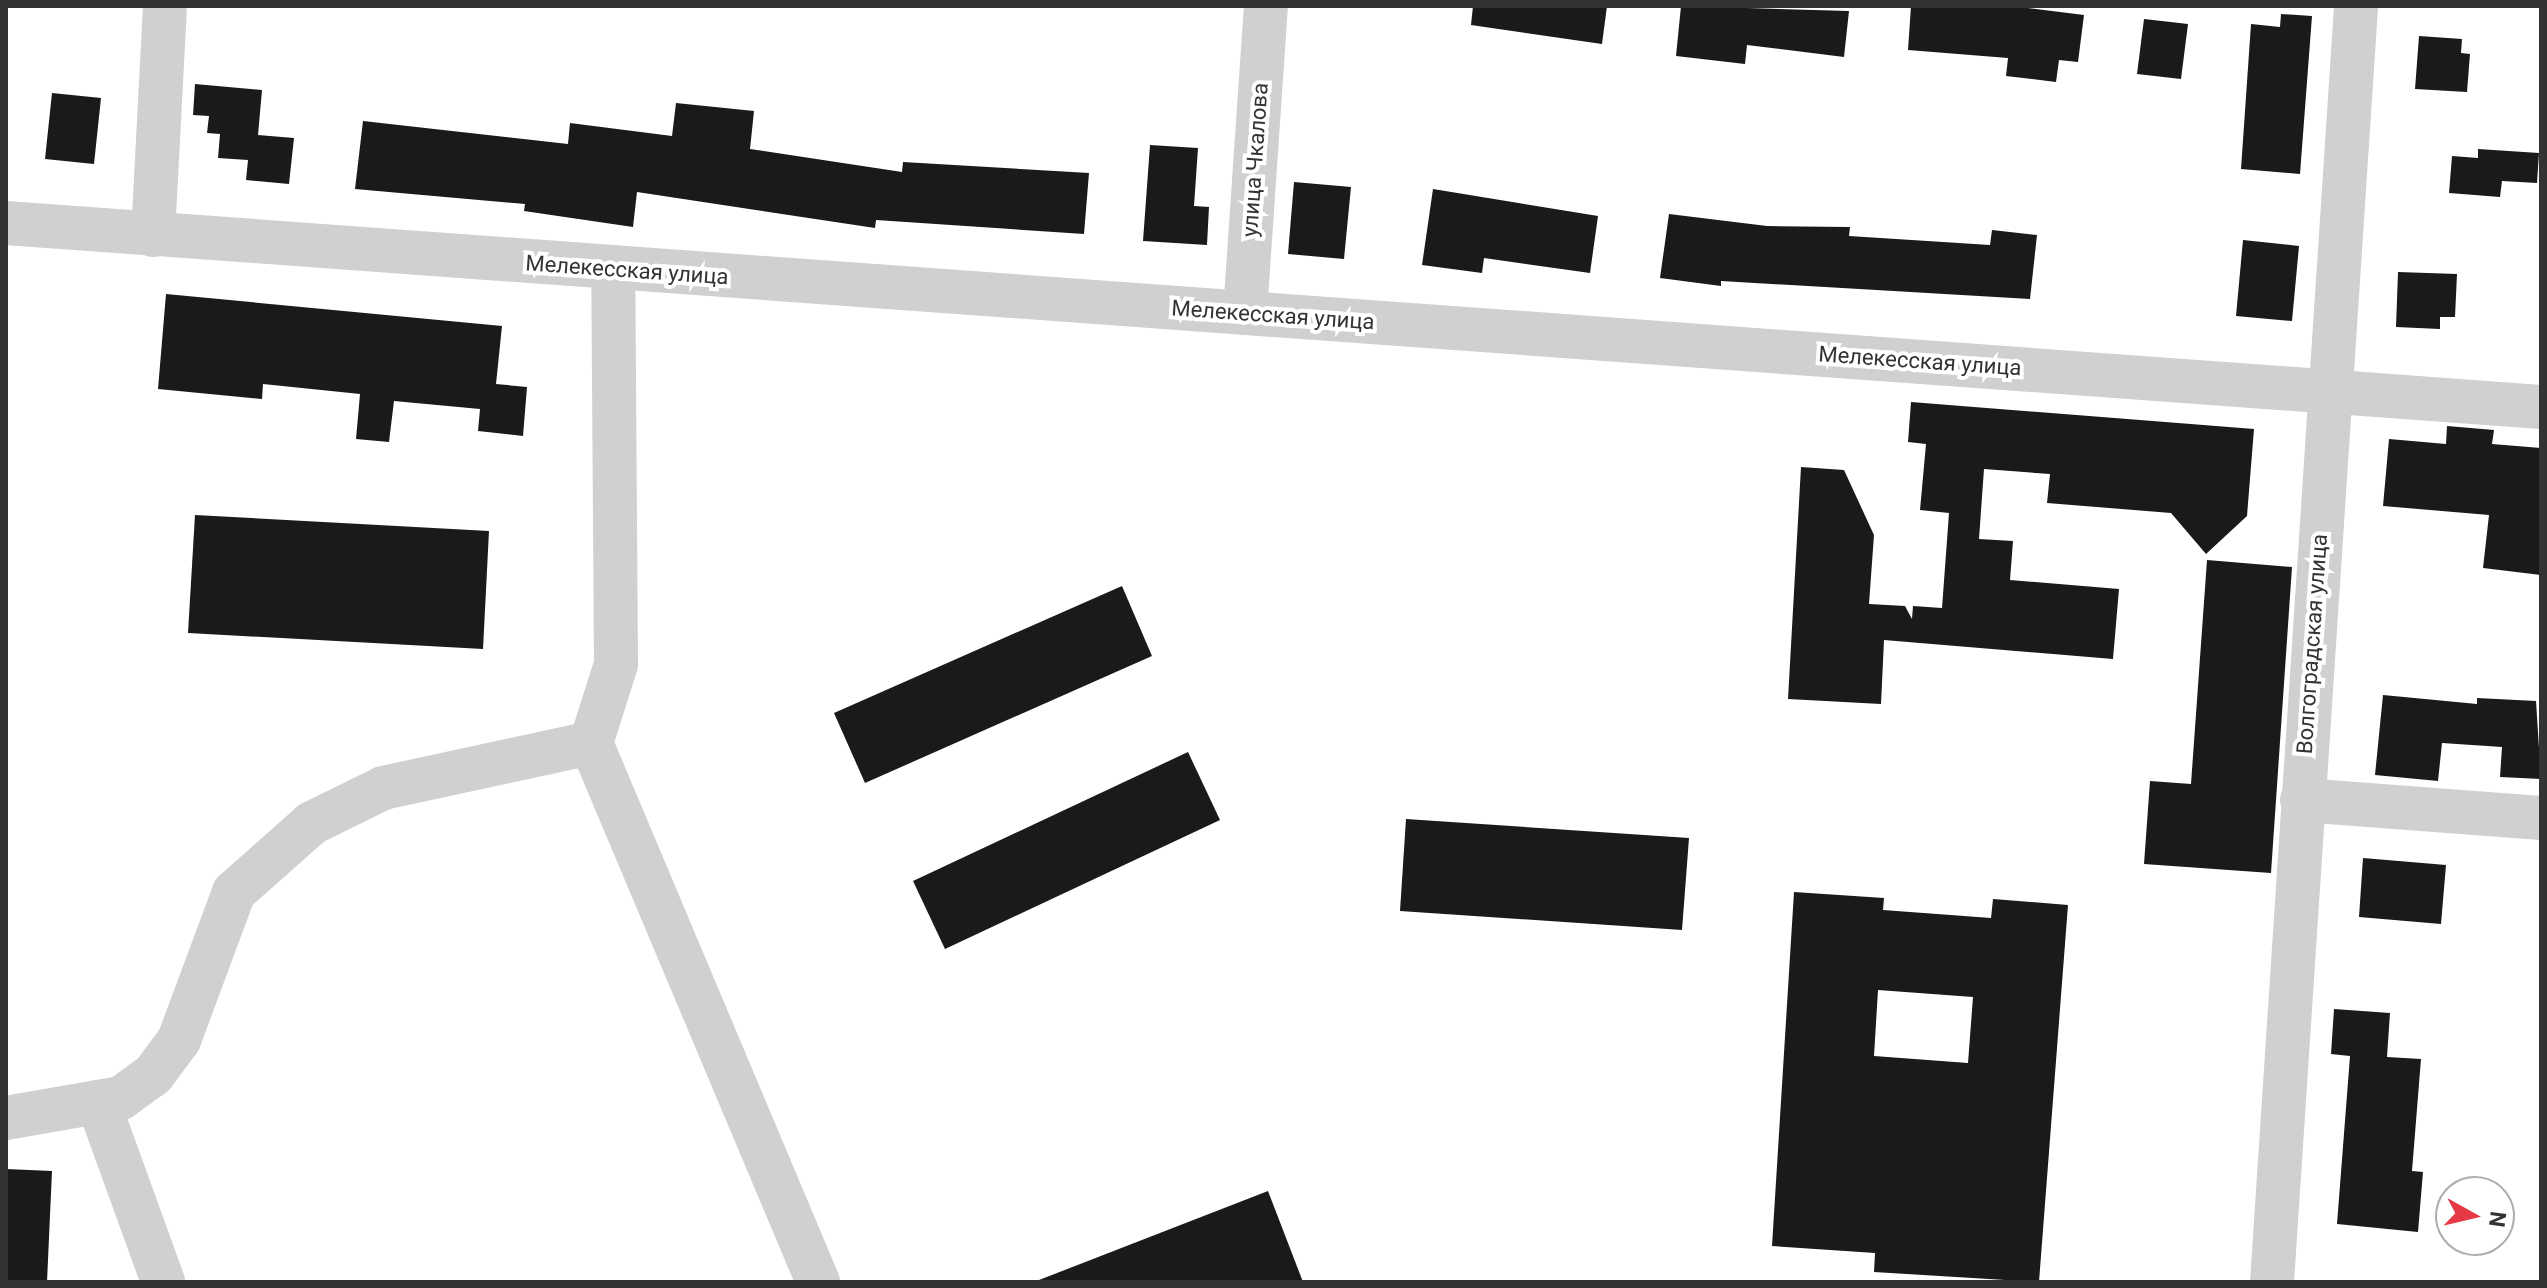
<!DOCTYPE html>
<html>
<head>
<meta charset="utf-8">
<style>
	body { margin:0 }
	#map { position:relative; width:2547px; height:1288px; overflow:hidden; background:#fff; font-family:Roboto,sans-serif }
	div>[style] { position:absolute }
	.building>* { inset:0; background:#1a1a1a }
	.minor>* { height:44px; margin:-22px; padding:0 22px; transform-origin:22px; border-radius:22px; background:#d0d0d0 }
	span { translate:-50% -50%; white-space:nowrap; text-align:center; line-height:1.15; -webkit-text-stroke:8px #fff; paint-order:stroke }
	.street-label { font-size:22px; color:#333 }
	.frame { position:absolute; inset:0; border:8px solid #333; pointer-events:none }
	.north { position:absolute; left:2435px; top:1176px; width:80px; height:80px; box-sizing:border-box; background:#fff; border:2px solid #adadad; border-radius:50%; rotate:98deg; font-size:22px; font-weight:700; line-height:32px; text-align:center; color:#333 }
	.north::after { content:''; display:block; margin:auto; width:28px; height:36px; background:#e63946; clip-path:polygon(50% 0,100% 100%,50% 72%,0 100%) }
</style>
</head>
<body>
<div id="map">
	<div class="building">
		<i style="clip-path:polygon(1473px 6px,1607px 6px,1602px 44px,1471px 25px)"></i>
		<i style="clip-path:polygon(1681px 6px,1849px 11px,1844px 57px,1747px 45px,1745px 64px,1676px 56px)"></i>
		<i style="clip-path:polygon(1911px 6px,2011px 6px,2084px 15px,2078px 62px,2059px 60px,2056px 82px,2006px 76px,2008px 58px,1908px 50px)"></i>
		<i style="clip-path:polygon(2281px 14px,2312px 16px,2300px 174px,2241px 169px,2251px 24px,2280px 27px)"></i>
		<i style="clip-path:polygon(2144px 19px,2188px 24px,2181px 79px,2137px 74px)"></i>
		<i style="clip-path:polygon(2419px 36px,2462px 39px,2461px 53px,2470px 54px,2467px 92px,2415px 89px)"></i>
		<i style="clip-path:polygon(195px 84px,262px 90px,258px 135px,294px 138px,289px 184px,246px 180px,248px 160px,218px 158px,220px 134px,207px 133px,209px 116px,193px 115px)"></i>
		<i style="clip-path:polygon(52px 93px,101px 98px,94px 164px,45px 159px)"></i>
		<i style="clip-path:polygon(676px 103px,754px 111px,750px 149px,902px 172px,903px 162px,1089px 173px,1084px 234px,876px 220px,875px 228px,637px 192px,633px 227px,524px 211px,525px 204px,355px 189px,363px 121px,568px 144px,570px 123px,672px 136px)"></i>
		<i style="clip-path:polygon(1150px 145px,1198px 148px,1194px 206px,1209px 207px,1207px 245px,1143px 241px)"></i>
		<i style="clip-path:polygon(2478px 149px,2539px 153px,2537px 183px,2502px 181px,2500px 197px,2449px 193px,2452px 156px,2478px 158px)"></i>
		<i style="clip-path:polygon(1294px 182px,1351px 187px,1344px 259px,1288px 254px)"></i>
		<i style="clip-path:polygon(1433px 189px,1598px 216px,1590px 273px,1484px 258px,1482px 273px,1422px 265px)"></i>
		<i style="clip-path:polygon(1669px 214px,1767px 226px,1850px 227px,1849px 236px,1990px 245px,1992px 230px,2037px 235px,2030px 299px,1721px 281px,1721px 286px,1660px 278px)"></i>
		<i style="clip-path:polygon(2243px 240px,2299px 246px,2292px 321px,2236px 316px)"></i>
		<i style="clip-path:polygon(2398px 272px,2457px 274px,2455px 317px,2440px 317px,2440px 329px,2396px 327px)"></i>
		<i style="clip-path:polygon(166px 294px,502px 326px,496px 384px,527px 387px,523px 436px,478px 431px,480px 409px,394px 401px,389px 442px,356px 439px,360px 394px,263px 384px,262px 399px,158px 389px)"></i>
		<i style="clip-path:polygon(1911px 402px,2254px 429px,2247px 516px,2206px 554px,2171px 513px,2047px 503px,2050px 474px,1984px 469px,1979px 539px,2013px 541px,2010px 580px,2119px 589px,2113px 659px,1884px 640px,1881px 704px,1788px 699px,1801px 467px,1844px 470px,1874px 535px,1869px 604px,1905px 606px,1912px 619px,1913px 606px,1942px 608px,1949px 513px,1920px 510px,1926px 444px,1908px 442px)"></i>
		<i style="clip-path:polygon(2447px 426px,2494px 430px,2492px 444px,2541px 448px,2541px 575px,2483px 568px,2489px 515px,2383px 506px,2389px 439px,2446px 444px)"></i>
		<i style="clip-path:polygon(195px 515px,489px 531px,483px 649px,188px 633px)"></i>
		<i style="clip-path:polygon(2207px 560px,2292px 567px,2271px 873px,2144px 864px,2150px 781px,2191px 784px)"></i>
		<i style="clip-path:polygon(1122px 586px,1152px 656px,865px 783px,834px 713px)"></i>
		<i style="clip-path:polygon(2383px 695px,2477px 704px,2477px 698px,2536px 701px,2541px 779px,2500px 777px,2502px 747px,2442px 743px,2438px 781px,2375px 775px)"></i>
		<i style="clip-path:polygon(1188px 752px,1220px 820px,945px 949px,913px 881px)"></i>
		<i style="clip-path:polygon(1406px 819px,1689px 838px,1682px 930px,1400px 911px)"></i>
		<i style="clip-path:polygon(2363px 858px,2446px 865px,2441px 924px,2359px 917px)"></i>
		<i style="clip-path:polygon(evenodd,1794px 892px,1884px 898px,1883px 910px,1991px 918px,1993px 899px,2068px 905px,2039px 1282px,1874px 1272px,1875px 1253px,1772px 1246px,1794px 892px,1878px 990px,1973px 997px,1968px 1063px,1874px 1056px,1878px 990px)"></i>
		<i style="clip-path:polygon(2334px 1009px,2390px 1013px,2387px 1057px,2421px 1059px,2412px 1171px,2423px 1172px,2418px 1232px,2337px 1224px,2350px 1056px,2331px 1054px)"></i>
		<i style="clip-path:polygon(6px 1169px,52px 1171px,47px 1282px,6px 1282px)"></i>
		<i style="clip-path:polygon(1268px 1191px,1303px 1282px,1040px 1282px,1039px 1280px)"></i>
	</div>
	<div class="minor">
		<i style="left:6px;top:223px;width:2542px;rotate:4.15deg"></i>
		<i style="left:153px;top:235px;width:229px;rotate:-87deg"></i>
		<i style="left:1245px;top:313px;width:308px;rotate:-86.1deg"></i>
		<i style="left:591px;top:743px;width:585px;rotate:67.16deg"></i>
		<i style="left:2302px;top:800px;width:240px;rotate:4.3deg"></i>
		<i style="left:98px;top:1102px;width:191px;rotate:70.1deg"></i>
		<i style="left:6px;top:1118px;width:117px;rotate:-9.9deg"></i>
		<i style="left:121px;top:1098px;width:39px;rotate:-36deg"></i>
		<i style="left:153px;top:1075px;width:44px;rotate:-53.4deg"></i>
		<i style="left:179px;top:1040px;width:158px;rotate:-69.6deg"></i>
		<i style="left:234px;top:892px;width:104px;rotate:-41.5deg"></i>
		<i style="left:312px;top:823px;width:79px;rotate:-26.2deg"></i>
		<i style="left:383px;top:788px;width:213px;rotate:-12.2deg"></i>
		<i style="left:591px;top:743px;width:83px;rotate:-72.4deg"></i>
		<i style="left:616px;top:664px;width:395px;rotate:-90.4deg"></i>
		<i style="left:2272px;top:1282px;width:1279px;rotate:-86.23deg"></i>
	</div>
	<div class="street-label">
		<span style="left:1255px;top:160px;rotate:-86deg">улица Чкалова</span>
		<span style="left:627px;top:270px;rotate:4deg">Мелекесская улица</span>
		<span style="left:1273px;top:315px;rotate:4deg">Мелекесская улица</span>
		<span style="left:1920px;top:361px;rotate:4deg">Мелекесская улица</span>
		<span style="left:2312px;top:644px;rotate:-86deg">Волгоградская улица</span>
	</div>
	<div class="frame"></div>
	<div class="north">N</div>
</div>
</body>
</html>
